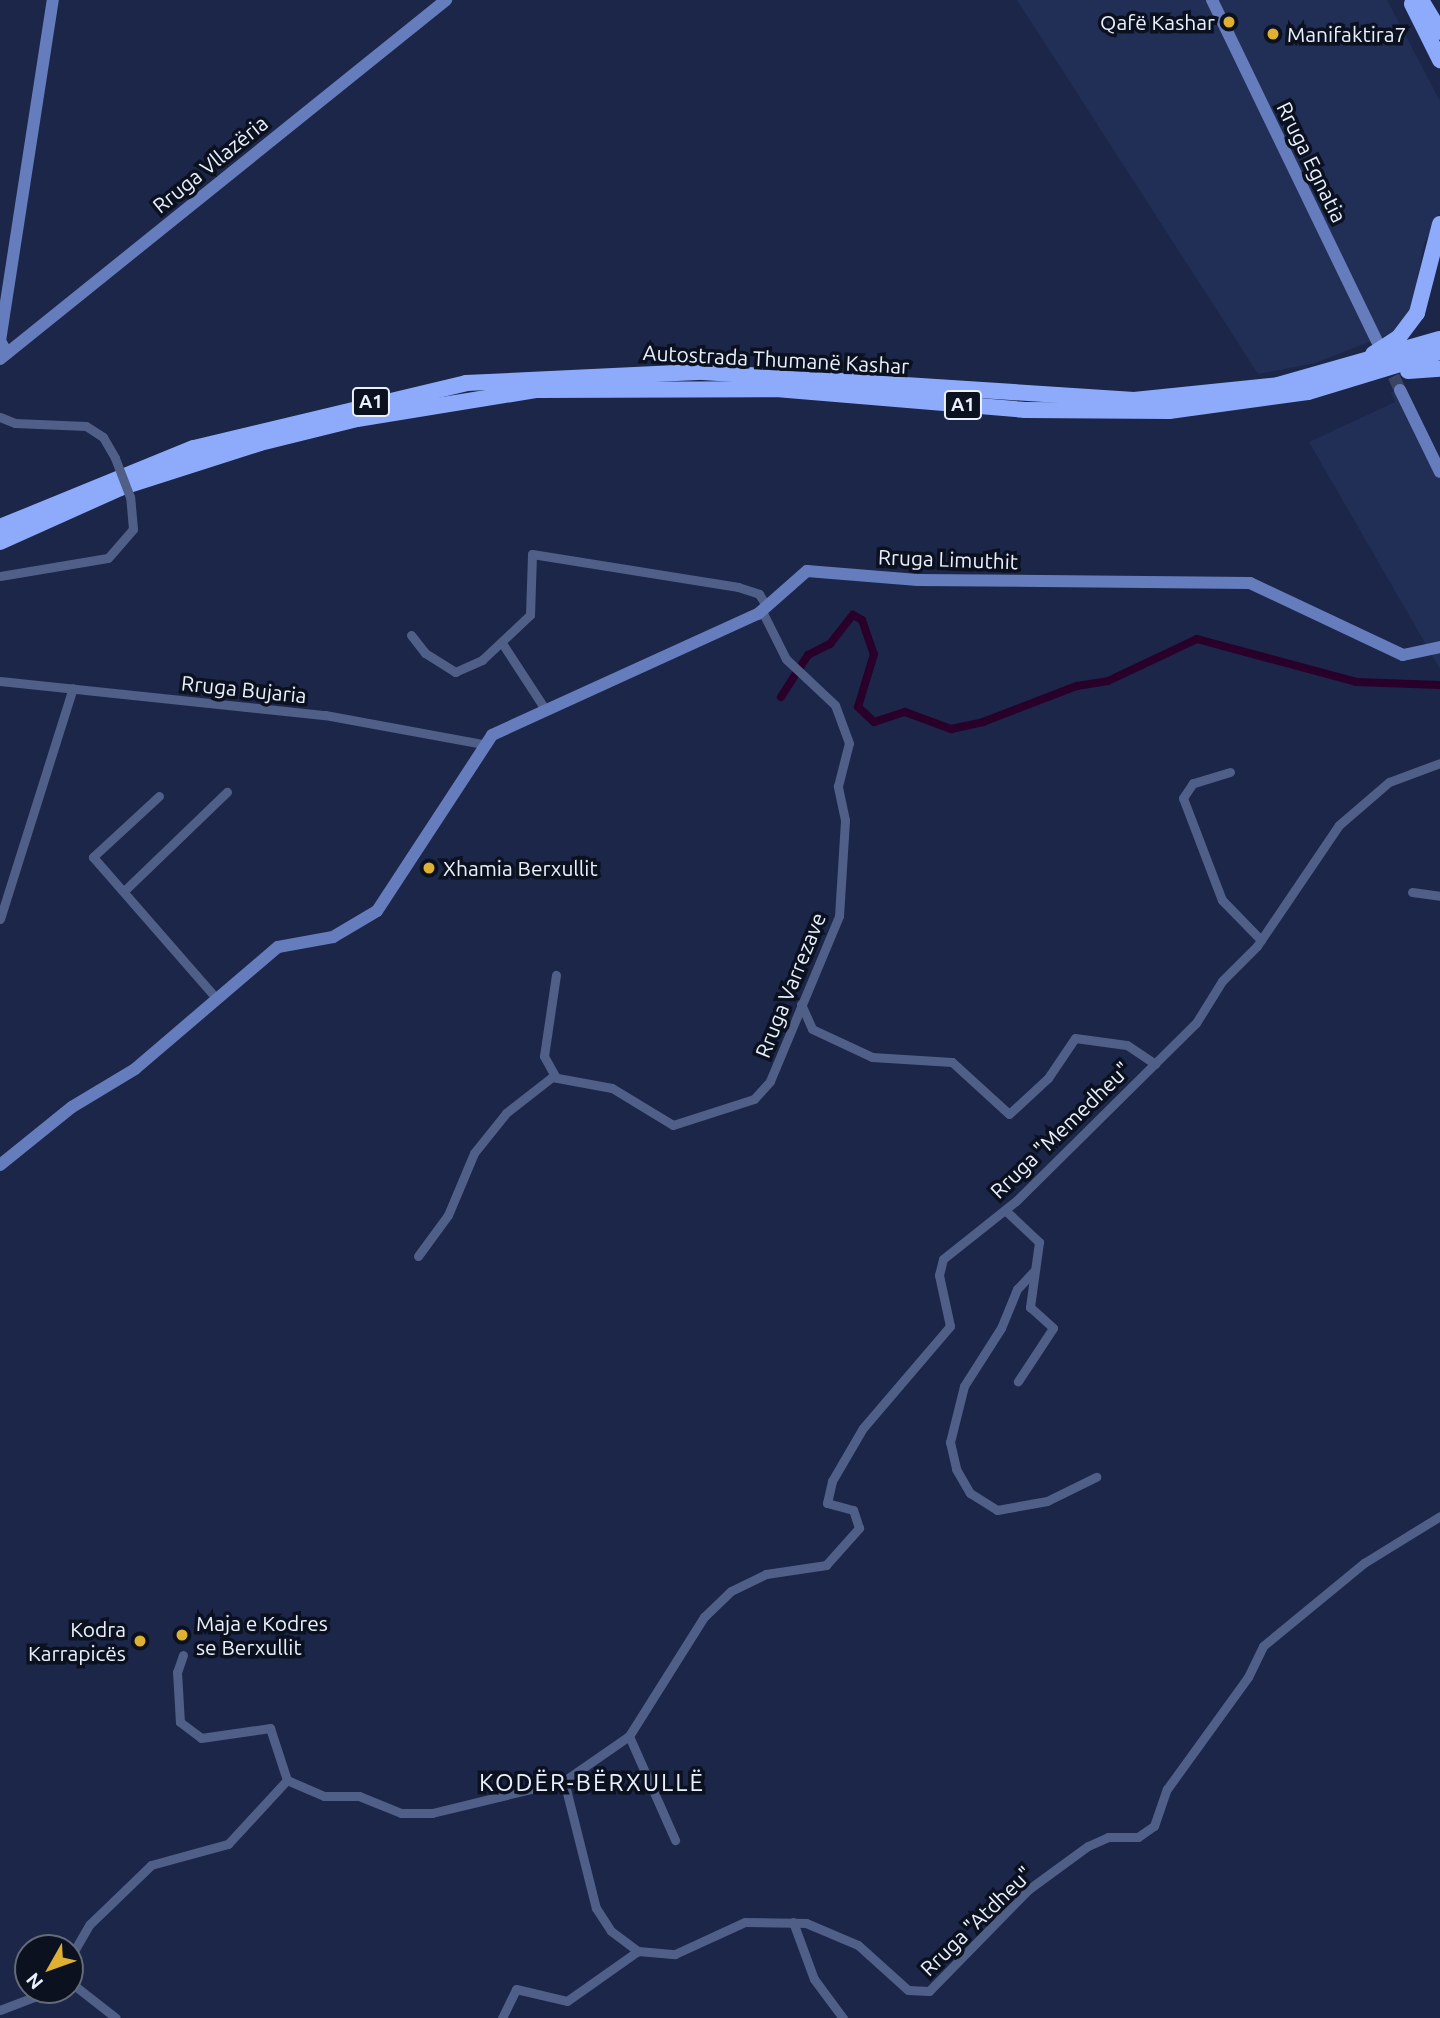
<!DOCTYPE html>
<html>
<head>
<meta charset="utf-8">
<style>
	body { margin:0 }
	#map { position:relative; width:1440px; height:2018px; overflow:hidden; background:#1b2648; font-family:Ubuntu,sans-serif }
	div>[style] { position:absolute }
	.built>* { inset:0; background:#212e56 }
	.canal>* { height:8px; margin:-4px; padding:0 4px; transform-origin:4px; border-radius:4px; background:#290029 }
	.secondary-tunnel>* { height:12px; margin-top:-6px; transform-origin:0; background:repeating-linear-gradient(90deg,#3a4463 0 12px,transparent 0 18px) }
	.street>* { height:9px; margin:-4.5px; padding:0 4.5px; transform-origin:4.5px; border-radius:4.5px; background:#505f88 }
	.secondary>* { height:12px; margin:-6px; padding:0 6px; transform-origin:6px; border-radius:6px; background:#667dbd }
	.highway>* { height:16px; margin:-8px; padding:0 8px; transform-origin:8px; border-radius:8px; background:#8eabfb }
	.street-bridge>* { height:9px; margin:-4.5px; padding:0 4.5px; transform-origin:4.5px; border-radius:4.5px; background:#505f88 }
	.dots>* { width:19px; height:19px; translate:-50% -50%; box-sizing:border-box; border:4px solid #0b111f; border-radius:50% }
	span { translate:-50% -50%; white-space:nowrap; text-align:center; line-height:1.15; -webkit-text-stroke:7px #0b111f; paint-order:stroke }
	.shield-label span { padding:2px 5px; background:#0b111f; border:2px solid; border-radius:5px; -webkit-text-stroke-width:0 }
	.shield-label { font-size:19px; color:#eaf0fd; font-weight:700 }
	.poi-label { font-size:21px; color:#eaf0fd }
	.right { translate:-100% -50%; text-align:right }
	.left { translate:0 -50%; text-align:left }
	.street-label { font-size:21px; color:#eaf0fd }
	.quarter-label { font-size:24px; color:#eaf0fd; letter-spacing:2px }
	.north { position:absolute; left:14px; top:1934px; width:70px; height:70px; box-sizing:border-box; background:#0b111f; border:2px solid #646a78; border-radius:50%; rotate:230deg; font-size:19px; font-weight:700; line-height:28px; text-align:center; color:#eaf0fd }
	.north::after { content:''; display:block; margin:auto; width:24px; height:32px; background:#deb133; clip-path:polygon(50% 0,100% 100%,50% 72%,0 100%) }
</style>
</head>
<body>
<div id="map">
	<div class="built">
		<i style="clip-path:polygon(1017px 0,1387px 0,1440px 101px,1440px 214px,1424px 244px,1413px 305px,1395px 332px,1315px 363px,1258px 374px)"></i>
		<i style="clip-path:polygon(1400px 390px,1440px 471px,1440px 669px,1309px 442px,1395px 402px,1391px 392px)"></i>
	</div>
	<div class="canal">
		<i style="left:781px;top:697px;width:50px;rotate:-57.3deg"></i>
		<i style="left:808px;top:655px;width:25px;rotate:-27deg"></i>
		<i style="left:830px;top:644px;width:37px;rotate:-52deg"></i>
		<i style="left:853px;top:615px;width:10px;rotate:29deg"></i>
		<i style="left:862px;top:620px;width:36px;rotate:71deg"></i>
		<i style="left:874px;top:654px;width:55px;rotate:106.8deg"></i>
		<i style="left:858px;top:707px;width:22px;rotate:43deg"></i>
		<i style="left:874px;top:722px;width:33px;rotate:-18deg"></i>
		<i style="left:905px;top:712px;width:49px;rotate:20.3deg"></i>
		<i style="left:951px;top:729px;width:33px;rotate:-12deg"></i>
		<i style="left:983px;top:722px;width:101px;rotate:-21deg"></i>
		<i style="left:1077px;top:686px;width:31px;rotate:-9deg"></i>
		<i style="left:1108px;top:681px;width:98px;rotate:-25.3deg"></i>
		<i style="left:1197px;top:639px;width:165px;rotate:15.1deg"></i>
		<i style="left:1356px;top:682px;width:84px;rotate:2deg"></i>
	</div>
	<div class="secondary-tunnel">
		<i style="left:1386px;top:360px;width:33px;rotate:65deg"></i>
	</div>
	<div class="street">
		<i style="left:0;top:417px;width:16px;rotate:22deg"></i>
		<i style="left:15px;top:423px;width:71px;rotate:2.4deg"></i>
		<i style="left:86px;top:426px;width:20px;rotate:33deg"></i>
		<i style="left:103px;top:437px;width:24px;rotate:60deg"></i>
		<i style="left:0;top:576px;width:109px;rotate:-9.5deg"></i>
		<i style="left:108px;top:558px;width:38px;rotate:-49deg"></i>
		<i style="left:133px;top:529px;width:32px;rotate:-95deg"></i>
		<i style="left:411px;top:635px;width:23px;rotate:52deg"></i>
		<i style="left:425px;top:653px;width:36px;rotate:32deg"></i>
		<i style="left:455px;top:672px;width:30px;rotate:-24deg"></i>
		<i style="left:482px;top:660px;width:66px;rotate:-43.2deg"></i>
		<i style="left:530px;top:615px;width:61px;rotate:-88.1deg"></i>
		<i style="left:532px;top:554px;width:209px;rotate:9.1deg"></i>
		<i style="left:738px;top:587px;width:22px;rotate:18deg"></i>
		<i style="left:759px;top:594px;width:15px;rotate:58deg"></i>
		<i style="left:502px;top:643px;width:79px;rotate:56.9deg"></i>
		<i style="left:0;top:681px;width:327px;rotate:6deg"></i>
		<i style="left:325px;top:715px;width:161px;rotate:10.4deg"></i>
		<i style="left:1230px;top:772px;width:39px;rotate:163deg"></i>
		<i style="left:1193px;top:783px;width:18px;rotate:124deg"></i>
		<i style="left:1183px;top:798px;width:109px;rotate:69.1deg"></i>
		<i style="left:1222px;top:900px;width:56px;rotate:45.7deg"></i>
		<i style="left:159px;top:796px;width:90px;rotate:137.3deg"></i>
		<i style="left:93px;top:857px;width:186px;rotate:48.9deg"></i>
		<i style="left:124px;top:891px;width:143px;rotate:-43.9deg"></i>
		<i style="left:1412px;top:892px;width:28px;rotate:8deg"></i>
		<i style="left:0;top:919px;width:242px;rotate:-72.5deg"></i>
		<i style="left:801px;top:1004px;width:27px;rotate:66deg"></i>
		<i style="left:812px;top:1029px;width:66px;rotate:25deg"></i>
		<i style="left:872px;top:1057px;width:80px;rotate:3.6deg"></i>
		<i style="left:952px;top:1062px;width:77px;rotate:42.4deg"></i>
		<i style="left:1009px;top:1114px;width:53px;rotate:-42.7deg"></i>
		<i style="left:1048px;top:1078px;width:48px;rotate:-56deg"></i>
		<i style="left:1075px;top:1038px;width:52px;rotate:7.7deg"></i>
		<i style="left:1127px;top:1045px;width:34px;rotate:34deg"></i>
		<i style="left:555px;top:1076px;width:23px;rotate:-119deg"></i>
		<i style="left:544px;top:1056px;width:82px;rotate:-81.6deg"></i>
		<i style="left:1005px;top:1210px;width:47px;rotate:43.3deg"></i>
		<i style="left:1039px;top:1242px;width:66px;rotate:97.9deg"></i>
		<i style="left:1030px;top:1307px;width:31px;rotate:42deg"></i>
		<i style="left:1053px;top:1328px;width:64px;rotate:123.4deg"></i>
		<i style="left:418px;top:1256px;width:51px;rotate:-53.8deg"></i>
		<i style="left:448px;top:1215px;width:67px;rotate:-67.2deg"></i>
		<i style="left:474px;top:1153px;width:51px;rotate:-51.3deg"></i>
		<i style="left:506px;top:1113px;width:58px;rotate:-38deg"></i>
		<i style="left:552px;top:1077px;width:61px;rotate:10.4deg"></i>
		<i style="left:612px;top:1088px;width:71px;rotate:31.2deg"></i>
		<i style="left:673px;top:1125px;width:85px;rotate:-17.8deg"></i>
		<i style="left:754px;top:1099px;width:24px;rotate:-48deg"></i>
		<i style="left:770px;top:1081px;width:179px;rotate:-67.3deg"></i>
		<i style="left:839px;top:916px;width:96px;rotate:-86.4deg"></i>
		<i style="left:845px;top:820px;width:35px;rotate:-102deg"></i>
		<i style="left:838px;top:786px;width:44px;rotate:-75.7deg"></i>
		<i style="left:849px;top:743px;width:40px;rotate:-110.2deg"></i>
		<i style="left:835px;top:705px;width:67px;rotate:-136.8deg"></i>
		<i style="left:786px;top:659px;width:54px;rotate:-116.6deg"></i>
		<i style="left:1034px;top:1271px;width:25px;rotate:133deg"></i>
		<i style="left:1017px;top:1289px;width:42px;rotate:112.3deg"></i>
		<i style="left:1001px;top:1328px;width:69px;rotate:122.5deg"></i>
		<i style="left:964px;top:1386px;width:58px;rotate:104deg"></i>
		<i style="left:950px;top:1442px;width:28px;rotate:77deg"></i>
		<i style="left:956px;top:1469px;width:28px;rotate:60deg"></i>
		<i style="left:970px;top:1493px;width:32px;rotate:32deg"></i>
		<i style="left:997px;top:1510px;width:51px;rotate:-10.2deg"></i>
		<i style="left:1047px;top:1501px;width:55px;rotate:-26.1deg"></i>
		<i style="left:183px;top:1655px;width:18px;rotate:109deg"></i>
		<i style="left:177px;top:1672px;width:50px;rotate:86.6deg"></i>
		<i style="left:180px;top:1722px;width:26px;rotate:37deg"></i>
		<i style="left:201px;top:1738px;width:70px;rotate:-8.2deg"></i>
		<i style="left:270px;top:1728px;width:55px;rotate:71.9deg"></i>
		<i style="left:629px;top:1736px;width:114px;rotate:66.1deg"></i>
		<i style="left:287px;top:1780px;width:40px;rotate:23.4deg"></i>
		<i style="left:324px;top:1796px;width:35px"></i>
		<i style="left:359px;top:1796px;width:45px;rotate:22deg"></i>
		<i style="left:401px;top:1813px;width:31px"></i>
		<i style="left:432px;top:1813px;width:136px;rotate:-13.6deg"></i>
		<i style="left:564px;top:1781px;width:79px;rotate:-34.7deg"></i>
		<i style="left:629px;top:1736px;width:141px;rotate:-57.8deg"></i>
		<i style="left:704px;top:1617px;width:37px;rotate:-44deg"></i>
		<i style="left:731px;top:1591px;width:39px;rotate:-26deg"></i>
		<i style="left:766px;top:1574px;width:61px;rotate:-8.5deg"></i>
		<i style="left:826px;top:1565px;width:50px;rotate:-48.3deg"></i>
		<i style="left:859px;top:1528px;width:19px;rotate:-108deg"></i>
		<i style="left:853px;top:1510px;width:27px;rotate:-165deg"></i>
		<i style="left:827px;top:1503px;width:23px;rotate:-77deg"></i>
		<i style="left:832px;top:1481px;width:61px;rotate:-59.7deg"></i>
		<i style="left:863px;top:1428px;width:134px;rotate:-49.5deg"></i>
		<i style="left:950px;top:1326px;width:52px;rotate:-102.2deg"></i>
		<i style="left:939px;top:1275px;width:16px;rotate:-76deg"></i>
		<i style="left:943px;top:1259px;width:93px;rotate:-38.5deg"></i>
		<i style="left:1016px;top:1201px;width:253px;rotate:-44.7deg"></i>
		<i style="left:1196px;top:1023px;width:49px;rotate:-58.2deg"></i>
		<i style="left:1222px;top:981px;width:49px;rotate:-45deg"></i>
		<i style="left:1257px;top:946px;width:146px;rotate:-55.9deg"></i>
		<i style="left:1339px;top:825px;width:66px;rotate:-40.7deg"></i>
		<i style="left:1389px;top:782px;width:54px;rotate:-20.4deg"></i>
		<i style="left:564px;top:1781px;width:131px;rotate:75.9deg"></i>
		<i style="left:596px;top:1908px;width:27px;rotate:57deg"></i>
		<i style="left:611px;top:1931px;width:34px;rotate:37deg"></i>
		<i style="left:638px;top:1951px;width:37px;rotate:5deg"></i>
		<i style="left:675px;top:1954px;width:77px;rotate:-24.6deg"></i>
		<i style="left:745px;top:1922px;width:61px;rotate:0.9deg"></i>
		<i style="left:806px;top:1923px;width:56px;rotate:22.9deg"></i>
		<i style="left:858px;top:1945px;width:67px;rotate:42deg"></i>
		<i style="left:908px;top:1990px;width:21px;rotate:3deg"></i>
		<i style="left:929px;top:1991px;width:143px;rotate:-45.6deg"></i>
		<i style="left:1029px;top:1889px;width:73px;rotate:-36.1deg"></i>
		<i style="left:1088px;top:1846px;width:22px;rotate:-24deg"></i>
		<i style="left:1108px;top:1837px;width:30px"></i>
		<i style="left:1138px;top:1837px;width:19px;rotate:-35deg"></i>
		<i style="left:1154px;top:1826px;width:39px;rotate:-71deg"></i>
		<i style="left:1167px;top:1789px;width:138px;rotate:-54.1deg"></i>
		<i style="left:1248px;top:1677px;width:34px;rotate:-64deg"></i>
		<i style="left:1263px;top:1646px;width:131px;rotate:-39.4deg"></i>
		<i style="left:1364px;top:1563px;width:89px;rotate:-31.7deg"></i>
		<i style="left:793px;top:1922px;width:61px;rotate:69.8deg"></i>
		<i style="left:814px;top:1979px;width:49px;rotate:53.4deg"></i>
		<i style="left:70px;top:1958px;width:39px;rotate:-60deg"></i>
		<i style="left:90px;top:1924px;width:85px;rotate:-44deg"></i>
		<i style="left:151px;top:1865px;width:80px;rotate:-15.3deg"></i>
		<i style="left:228px;top:1844px;width:87px;rotate:-47.3deg"></i>
		<i style="left:70px;top:1982px;width:58px;rotate:38deg"></i>
		<i style="left:0;top:2010px;width:56px;rotate:-21deg"></i>
		<i style="left:502px;top:2018px;width:32px;rotate:-64deg"></i>
		<i style="left:516px;top:1989px;width:52px;rotate:13.2deg"></i>
		<i style="left:567px;top:2001px;width:87px;rotate:-35.2deg"></i>
	</div>
	<div class="secondary">
		<i style="left:1212px;top:0;width:379px;rotate:64.2deg"></i>
		<i style="left:7px;top:353px;width:14px;rotate:-120deg"></i>
		<i style="left:0;top:341px;width:345px;rotate:-81.2deg"></i>
		<i style="left:0;top:359px;width:573px;rotate:-38.83deg"></i>
		<i style="left:1400px;top:390px;width:91px;rotate:64deg"></i>
		<i style="left:0;top:1165px;width:92px;rotate:-38.9deg"></i>
		<i style="left:72px;top:1107px;width:74px;rotate:-31.1deg"></i>
		<i style="left:135px;top:1069px;width:188px;rotate:-40.5deg"></i>
		<i style="left:278px;top:947px;width:56px;rotate:-10.3deg"></i>
		<i style="left:333px;top:937px;width:51px;rotate:-30.6deg"></i>
		<i style="left:377px;top:911px;width:210px;rotate:-56.8deg"></i>
		<i style="left:492px;top:735px;width:292px;rotate:-24.5deg"></i>
		<i style="left:758px;top:614px;width:65px;rotate:-41.3deg"></i>
		<i style="left:807px;top:571px;width:111px;rotate:4.6deg"></i>
		<i style="left:918px;top:580px;width:332px;rotate:0.5deg"></i>
		<i style="left:1250px;top:583px;width:169px;rotate:25.2deg"></i>
		<i style="left:1403px;top:655px;width:38px;rotate:-12deg"></i>
	</div>
	<div class="highway">
		<i style="left:1421px;top:0;width:37px;rotate:59deg"></i>
		<i style="left:1412px;top:4px;width:63px;rotate:63.4deg"></i>
		<i style="left:1373px;top:354px;width:31px;rotate:-33deg"></i>
		<i style="left:1399px;top:337px;width:30px;rotate:-53deg"></i>
		<i style="left:1417px;top:313px;width:92px;rotate:-75.5deg"></i>
		<i style="left:1408px;top:371px;width:32px;rotate:-4deg"></i>
		<i style="left:0;top:527px;width:209px;rotate:-22.2deg"></i>
		<i style="left:194px;top:448px;width:280px;rotate:-13.4deg"></i>
		<i style="left:466px;top:383px;width:237px;rotate:-2.7deg"></i>
		<i style="left:703px;top:372px;width:432px;rotate:3.7deg"></i>
		<i style="left:1134px;top:400px;width:145px;rotate:-5.9deg"></i>
		<i style="left:1278px;top:385px;width:168px;rotate:-15.9deg"></i>
		<i style="left:0;top:542px;width:132px;rotate:-24.2deg"></i>
		<i style="left:120px;top:488px;width:147px;rotate:-17.8deg"></i>
		<i style="left:260px;top:443px;width:100px;rotate:-13.9deg"></i>
		<i style="left:357px;top:419px;width:181px;rotate:-9.2deg"></i>
		<i style="left:536px;top:390px;width:240px;rotate:-0.2deg"></i>
		<i style="left:776px;top:389px;width:250px;rotate:4.8deg"></i>
		<i style="left:1025px;top:410px;width:144px;rotate:0.4deg"></i>
		<i style="left:1169px;top:411px;width:140px;rotate:-7.8deg"></i>
		<i style="left:1308px;top:392px;width:138px;rotate:-16.9deg"></i>
	</div>
	<div class="street-bridge">
		<i style="left:115px;top:458px;width:42px;rotate:69deg"></i>
	</div>
	<div class="dots">
		<i style="left:1229px;top:22px;background:#deb133"></i>
		<i style="left:1273px;top:34px;background:#deb133"></i>
		<i style="left:429px;top:868px;background:#deb133"></i>
		<i style="left:182px;top:1635px;background:#deb133"></i>
		<i style="left:140px;top:1641px;background:#deb133"></i>
	</div>
	<div class="shield-label">
		<span style="left:371px;top:402px">A1</span>
		<span style="left:963px;top:405px">A1</span>
	</div>
	<div class="poi-label">
		<span class="right" style="left:1215px;top:22px">Qafë Kashar</span>
		<span class="left" style="left:1287px;top:34px">Manifaktira7</span>
		<span class="left" style="left:443px;top:868px">Xhamia Berxullit</span>
		<span class="left" style="left:196px;top:1635px">Maja e Kodres<br>se Berxullit</span>
		<span class="right" style="left:126px;top:1641px">Kodra<br>Karrapicës</span>
	</div>
	<div class="street-label">
		<span style="left:1312px;top:162px;rotate:64deg">Rruga Egnatia</span>
		<span style="left:210px;top:164px;rotate:-39deg">Rruga Vllazëria</span>
		<span style="left:776px;top:359px;rotate:3deg">Autostrada Thumanë Kashar</span>
		<span style="left:948px;top:559px;rotate:2deg">Rruga Limuthit</span>
		<span style="left:244px;top:689px;rotate:6deg">Rruga Bujaria</span>
		<span style="left:790px;top:985px;rotate:-68deg">Rruga Varrezave</span>
		<span style="left:1060px;top:1130px;rotate:-44deg">Rruga "Memedheu"</span>
		<span style="left:976px;top:1921px;rotate:-44deg">Rruga "Atdheu"</span>
	</div>
	<div class="quarter-label">
		<span style="left:592px;top:1783px">KODËR-BËRXULLË</span>
	</div>
	<div class="north">N</div>
</div>
</body>
</html>
